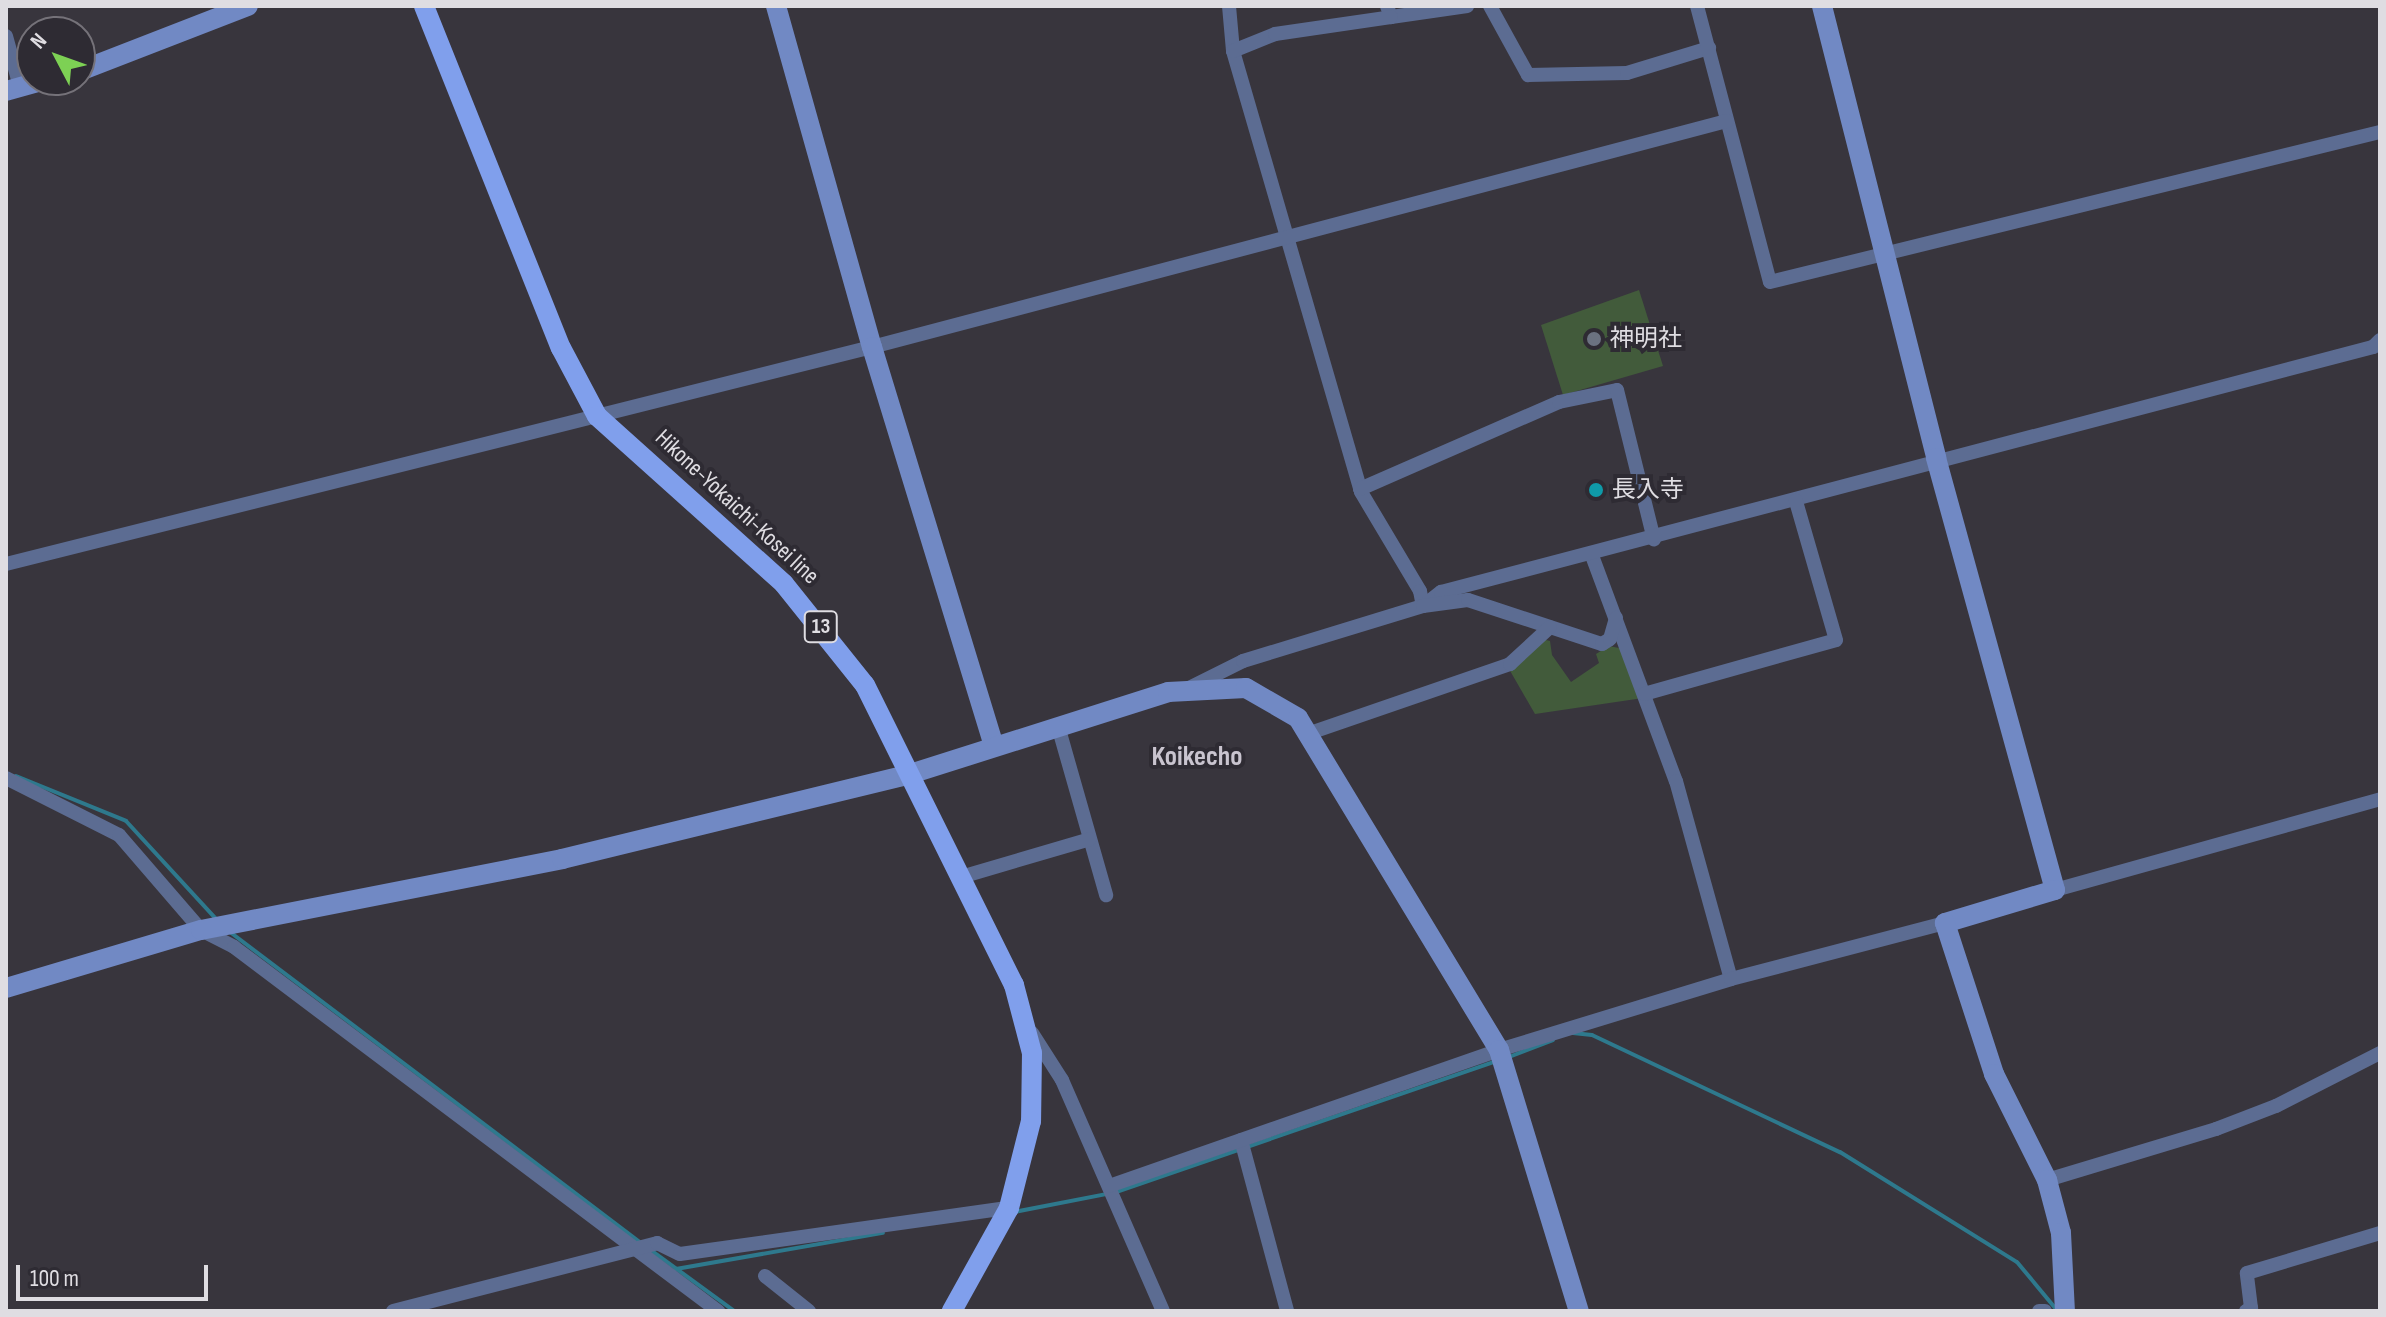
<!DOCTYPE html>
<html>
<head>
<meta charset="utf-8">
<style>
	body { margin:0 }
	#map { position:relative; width:2386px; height:1317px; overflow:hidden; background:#38353d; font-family:"Sofia Sans Condensed","Noto Sans JP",sans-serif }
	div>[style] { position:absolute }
	.green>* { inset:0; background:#425b3b }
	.stream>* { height:4px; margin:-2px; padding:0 2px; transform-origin:2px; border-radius:2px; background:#2e798d }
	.street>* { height:14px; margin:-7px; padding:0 7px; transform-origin:7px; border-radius:7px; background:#5c6c92 }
	.secondary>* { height:20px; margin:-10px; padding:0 10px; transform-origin:10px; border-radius:10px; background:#7189c4 }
	.primary>* { height:20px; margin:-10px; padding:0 10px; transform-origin:10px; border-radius:10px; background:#809fec }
	.dots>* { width:22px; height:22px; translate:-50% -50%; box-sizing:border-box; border:4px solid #2e2b33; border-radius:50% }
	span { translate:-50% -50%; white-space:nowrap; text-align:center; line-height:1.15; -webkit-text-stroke:8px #2e2b33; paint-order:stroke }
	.shield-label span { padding:2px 6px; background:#2e2b33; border:2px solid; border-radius:6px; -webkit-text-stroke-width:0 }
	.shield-label { font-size:22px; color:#dfdde2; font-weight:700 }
	.poi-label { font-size:24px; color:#dfdde2 }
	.left { translate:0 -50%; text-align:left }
	.street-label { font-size:24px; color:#dfdde2 }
	.quarter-label { font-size:28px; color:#c9c4cf; font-weight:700 }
	.frame { position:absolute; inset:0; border:8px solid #dfdde2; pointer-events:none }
	.north { position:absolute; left:16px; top:16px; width:80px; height:80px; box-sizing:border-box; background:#2e2b33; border:2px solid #757279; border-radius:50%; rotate:311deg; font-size:22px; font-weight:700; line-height:32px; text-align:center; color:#dfdde2 }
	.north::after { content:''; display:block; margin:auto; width:28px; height:36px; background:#7dd154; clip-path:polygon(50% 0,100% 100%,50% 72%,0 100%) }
	.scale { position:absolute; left:16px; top:1265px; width:192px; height:36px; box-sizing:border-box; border:4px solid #dfdde2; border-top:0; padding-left:10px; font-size:24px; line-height:28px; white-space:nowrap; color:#dfdde2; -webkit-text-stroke:6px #2e2b33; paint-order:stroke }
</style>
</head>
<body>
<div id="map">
	<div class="green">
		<i style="clip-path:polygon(1639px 290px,1663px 366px,1563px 395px,1541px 325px)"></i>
		<i style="clip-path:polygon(1542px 639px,1550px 641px,1552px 655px,1571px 682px,1599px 663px,1596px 654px,1609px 646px,1624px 649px,1643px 698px,1535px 714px,1509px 669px)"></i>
	</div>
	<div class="stream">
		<i style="left:16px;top:776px;width:119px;rotate:22.2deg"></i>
		<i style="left:126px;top:821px;width:136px;rotate:47.4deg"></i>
		<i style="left:230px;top:932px;width:515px;rotate:37.11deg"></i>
		<i style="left:1573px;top:1033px;width:19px;rotate:6deg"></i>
		<i style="left:1592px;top:1035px;width:274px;rotate:25.3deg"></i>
		<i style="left:1840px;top:1152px;width:208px;rotate:31.9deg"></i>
		<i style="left:2017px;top:1262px;width:61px;rotate:50.3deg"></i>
		<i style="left:1509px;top:1057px;width:47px;rotate:-21.1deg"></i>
		<i style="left:1116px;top:1192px;width:403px;rotate:-19deg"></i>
		<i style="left:1014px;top:1212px;width:95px;rotate:-11deg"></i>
		<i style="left:648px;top:1248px;width:107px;rotate:36.2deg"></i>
		<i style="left:676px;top:1269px;width:210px;rotate:-9.9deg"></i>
	</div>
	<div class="street">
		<i style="left:1229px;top:6px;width:45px;rotate:84.9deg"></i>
		<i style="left:1233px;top:51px;width:459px;rotate:73.8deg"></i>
		<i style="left:1361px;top:492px;width:115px;rotate:59.2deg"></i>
		<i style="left:1420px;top:591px;width:15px;rotate:79deg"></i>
		<i style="left:1387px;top:6px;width:12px;rotate:70deg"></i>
		<i style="left:1391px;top:17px;width:77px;rotate:-8.2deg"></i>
		<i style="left:1490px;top:6px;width:79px;rotate:61.2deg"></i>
		<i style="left:1528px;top:75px;width:99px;rotate:-1.2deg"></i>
		<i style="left:1627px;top:73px;width:86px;rotate:-17deg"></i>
		<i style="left:1697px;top:6px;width:285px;rotate:75.2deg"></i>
		<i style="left:1770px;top:282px;width:628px;rotate:-13.82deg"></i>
		<i style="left:6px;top:36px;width:53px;rotate:74.6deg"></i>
		<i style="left:1233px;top:51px;width:45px;rotate:-22deg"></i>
		<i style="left:1275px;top:34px;width:117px;rotate:-8.3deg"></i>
		<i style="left:1360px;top:489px;width:217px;rotate:-23.6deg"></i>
		<i style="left:1559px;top:402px;width:59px;rotate:-11.7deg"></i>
		<i style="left:1617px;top:390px;width:154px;rotate:76.1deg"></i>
		<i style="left:1591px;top:553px;width:243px;rotate:69.6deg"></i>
		<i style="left:1676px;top:781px;width:205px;rotate:74.5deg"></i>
		<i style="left:6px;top:564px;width:893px;rotate:-14.07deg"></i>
		<i style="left:872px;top:347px;width:884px;rotate:-14.81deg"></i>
		<i style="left:1423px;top:606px;width:23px;rotate:-38deg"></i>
		<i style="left:1441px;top:592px;width:964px;rotate:-14.73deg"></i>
		<i style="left:2373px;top:347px;width:10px;rotate:-45deg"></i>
		<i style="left:1189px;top:688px;width:60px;rotate:-26.6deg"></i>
		<i style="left:1243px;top:661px;width:188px;rotate:-17deg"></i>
		<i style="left:1423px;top:606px;width:45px;rotate:-7.6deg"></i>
		<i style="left:1468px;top:600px;width:141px;rotate:18.2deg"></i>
		<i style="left:1602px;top:644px;width:9px;rotate:-32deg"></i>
		<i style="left:1610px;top:639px;width:22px;rotate:-74deg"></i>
		<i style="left:1644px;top:694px;width:199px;rotate:-15.7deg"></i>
		<i style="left:1836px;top:640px;width:145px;rotate:-106.1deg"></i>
		<i style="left:1058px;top:726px;width:176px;rotate:74.1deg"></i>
		<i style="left:1307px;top:734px;width:215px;rotate:-19deg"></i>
		<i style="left:1510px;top:664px;width:54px;rotate:-42.8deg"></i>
		<i style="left:6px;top:778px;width:127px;rotate:26.8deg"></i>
		<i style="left:119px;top:835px;width:125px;rotate:49.2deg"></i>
		<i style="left:201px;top:930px;width:37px;rotate:27deg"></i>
		<i style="left:234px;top:947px;width:606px;rotate:36.95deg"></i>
		<i style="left:961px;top:877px;width:134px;rotate:-16.4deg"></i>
		<i style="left:2055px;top:890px;width:337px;rotate:-15.6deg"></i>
		<i style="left:1032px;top:1033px;width:56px;rotate:57.4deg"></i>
		<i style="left:1062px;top:1080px;width:252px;rotate:66.4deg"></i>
		<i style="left:1241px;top:1140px;width:177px;rotate:74.9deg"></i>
		<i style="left:2047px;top:1180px;width:177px;rotate:-16.8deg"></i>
		<i style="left:2216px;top:1129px;width:64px;rotate:-21deg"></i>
		<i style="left:2276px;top:1106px;width:117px;rotate:-27deg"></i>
		<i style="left:1109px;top:1186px;width:413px;rotate:-19.2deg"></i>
		<i style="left:1499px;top:1050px;width:243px;rotate:-17deg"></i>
		<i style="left:1731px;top:979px;width:221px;rotate:-14.7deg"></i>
		<i style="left:765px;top:1276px;width:56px;rotate:38.5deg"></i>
		<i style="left:393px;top:1311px;width:273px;rotate:-14.4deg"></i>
		<i style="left:657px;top:1243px;width:25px;rotate:26deg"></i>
		<i style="left:680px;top:1254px;width:332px;rotate:-8deg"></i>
		<i style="left:2039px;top:1311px;width:6px"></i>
		<i style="left:2246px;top:1311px;width:6px;rotate:-31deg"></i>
		<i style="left:2251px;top:1308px;width:35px;rotate:-97deg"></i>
		<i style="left:2247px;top:1273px;width:139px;rotate:-16.7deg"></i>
	</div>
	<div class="secondary">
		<i style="left:776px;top:6px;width:354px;rotate:74.3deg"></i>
		<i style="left:872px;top:347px;width:416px;rotate:73deg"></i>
		<i style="left:1822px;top:6px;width:466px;rotate:75.8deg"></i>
		<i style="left:1936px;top:458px;width:448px;rotate:74.6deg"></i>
		<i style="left:2055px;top:890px;width:115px;rotate:163.3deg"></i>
		<i style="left:1945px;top:923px;width:159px;rotate:72deg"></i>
		<i style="left:1994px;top:1074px;width:119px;rotate:63.4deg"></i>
		<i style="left:2047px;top:1180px;width:55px;rotate:75.2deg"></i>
		<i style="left:2061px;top:1233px;width:78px;rotate:87.1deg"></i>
		<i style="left:80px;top:71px;width:180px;rotate:-21.2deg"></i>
		<i style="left:6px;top:91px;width:41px;rotate:-15.8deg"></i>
		<i style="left:6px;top:988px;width:203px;rotate:-16.6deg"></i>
		<i style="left:201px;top:930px;width:368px;rotate:-11.1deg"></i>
		<i style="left:562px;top:859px;width:355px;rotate:-13.7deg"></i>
		<i style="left:907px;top:775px;width:274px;rotate:-17.6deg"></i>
		<i style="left:1168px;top:692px;width:78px;rotate:-2.9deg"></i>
		<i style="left:1246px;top:688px;width:60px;rotate:30deg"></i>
		<i style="left:1298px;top:718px;width:388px;rotate:58.8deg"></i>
		<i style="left:1499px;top:1050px;width:273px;rotate:73deg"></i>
	</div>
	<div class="primary">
		<i style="left:424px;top:6px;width:368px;rotate:68.2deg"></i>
		<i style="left:561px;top:348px;width:77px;rotate:62.1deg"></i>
		<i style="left:597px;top:416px;width:251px;rotate:41.9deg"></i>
		<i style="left:784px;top:584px;width:129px;rotate:51.3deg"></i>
		<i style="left:865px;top:685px;width:335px;rotate:63.6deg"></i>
		<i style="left:1014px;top:985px;width:70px;rotate:75.2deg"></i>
		<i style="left:1032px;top:1053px;width:68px;rotate:90.8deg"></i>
		<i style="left:1031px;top:1121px;width:90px;rotate:104.2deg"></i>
		<i style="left:1009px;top:1208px;width:118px;rotate:119deg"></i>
	</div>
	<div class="dots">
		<i style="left:1594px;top:339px;background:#6b7280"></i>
		<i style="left:1596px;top:490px;background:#0f9aa8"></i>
	</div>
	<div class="shield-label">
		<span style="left:821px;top:627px">13</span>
	</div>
	<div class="poi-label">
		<span class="left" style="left:1610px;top:339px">神明社</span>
		<span class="left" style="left:1612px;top:490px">長入寺</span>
	</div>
	<div class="street-label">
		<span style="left:737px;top:507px;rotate:43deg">Hikone-Yokaichi-Kosei line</span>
	</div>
	<div class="quarter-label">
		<span style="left:1197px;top:757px">Koikecho</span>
	</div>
	<div class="frame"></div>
	<div class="north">N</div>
	<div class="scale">100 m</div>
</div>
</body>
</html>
